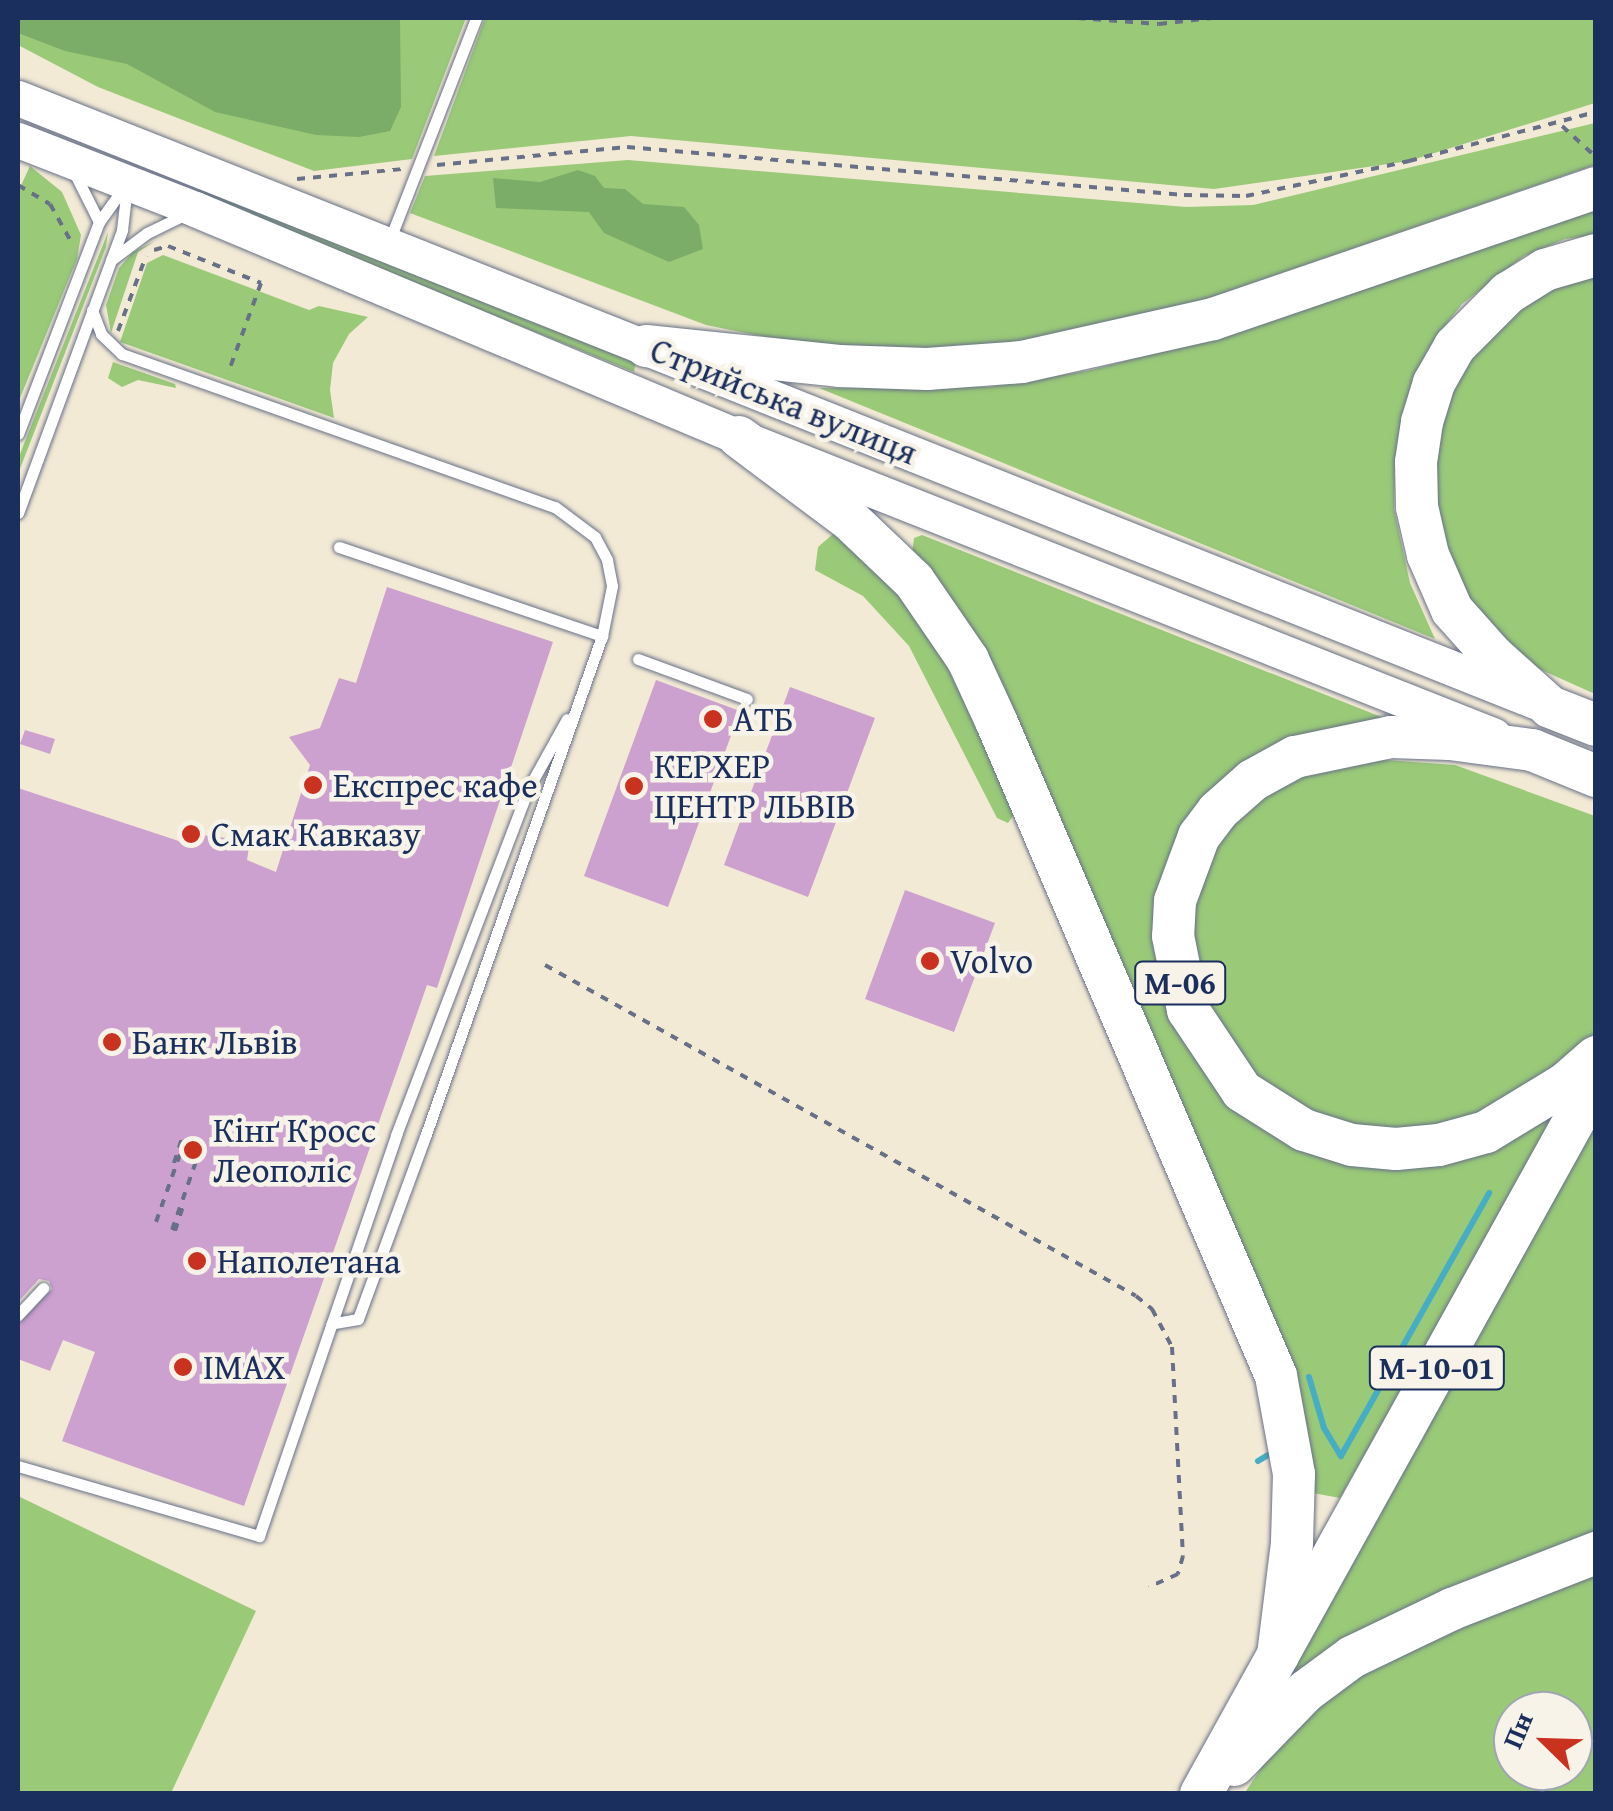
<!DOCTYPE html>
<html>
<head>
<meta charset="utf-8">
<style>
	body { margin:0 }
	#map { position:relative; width:1613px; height:1811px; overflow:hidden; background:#f3ead5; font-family:"Gentium Book Plus",serif }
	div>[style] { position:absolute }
	.green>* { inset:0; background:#9ac978 }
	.forest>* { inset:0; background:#7bad68 }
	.stream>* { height:6px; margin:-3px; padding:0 3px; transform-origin:3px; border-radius:3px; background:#45aec4 }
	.building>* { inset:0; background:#cca0cf }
	.path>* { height:4px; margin-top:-2px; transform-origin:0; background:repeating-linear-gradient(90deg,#677088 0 8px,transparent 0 16px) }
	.roads { filter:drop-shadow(0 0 2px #677088) drop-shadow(0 0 2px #677088) }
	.lane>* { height:11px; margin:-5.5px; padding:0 5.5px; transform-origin:5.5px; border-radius:5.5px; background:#fff }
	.primary>* { height:35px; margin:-17.5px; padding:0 17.5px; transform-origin:17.5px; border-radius:17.5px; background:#fff }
	.highway>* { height:42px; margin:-21px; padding:0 21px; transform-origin:21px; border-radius:21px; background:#fff }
	.dots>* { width:28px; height:28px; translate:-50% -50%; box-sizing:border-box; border:5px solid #f7f3e8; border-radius:50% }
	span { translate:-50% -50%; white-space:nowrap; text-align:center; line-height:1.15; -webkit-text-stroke:9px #f7f3e8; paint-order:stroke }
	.shield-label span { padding:2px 8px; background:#f7f3e8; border:2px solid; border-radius:8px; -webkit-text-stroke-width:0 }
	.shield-label { font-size:32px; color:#1b2f5e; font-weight:700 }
	.street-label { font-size:35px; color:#1b2f5e }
	.poi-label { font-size:35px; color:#1b2f5e }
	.left { translate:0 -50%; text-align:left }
	.frame { position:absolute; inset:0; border:20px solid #1b2f5e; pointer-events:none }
	.north { position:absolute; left:1493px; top:1691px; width:100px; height:100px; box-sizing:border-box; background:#f7f3e8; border:2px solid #9fa5b1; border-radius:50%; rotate:293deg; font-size:28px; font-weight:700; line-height:40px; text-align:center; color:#1b2f5e }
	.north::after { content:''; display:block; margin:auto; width:35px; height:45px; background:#c8321e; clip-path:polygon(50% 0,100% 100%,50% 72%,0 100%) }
</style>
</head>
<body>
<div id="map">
	<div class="green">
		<i style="clip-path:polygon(18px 18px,466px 18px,412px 159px,314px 171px,98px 87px,18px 45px)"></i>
		<i style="clip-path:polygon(485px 18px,1595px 18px,1595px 103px,1409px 161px,1214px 189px,631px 136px,434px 156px)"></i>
		<i style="clip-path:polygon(1595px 123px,1595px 165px,1154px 317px,1022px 348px,844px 353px,706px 325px,410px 213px,425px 176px,628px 160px,1186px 207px,1253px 205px)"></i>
		<i style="clip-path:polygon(30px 166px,62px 192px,81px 235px,77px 259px,18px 403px,18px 192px)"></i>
		<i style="clip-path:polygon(197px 188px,637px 356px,634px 372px,201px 197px)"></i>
		<i style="clip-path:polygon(1595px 203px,1595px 235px,1565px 239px,1524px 256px,1462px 304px,1437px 336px,1395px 462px,1394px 509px,1410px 583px,1435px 639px,819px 388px,988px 387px,1087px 371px,1187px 345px)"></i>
		<i style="clip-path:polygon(108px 232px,106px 247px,18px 474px,18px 459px)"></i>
		<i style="clip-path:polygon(155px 241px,138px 252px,111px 333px,106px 305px,119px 268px,133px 252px)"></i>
		<i style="clip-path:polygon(163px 255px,309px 310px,319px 306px,368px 317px,349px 334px,333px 363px,330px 390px,334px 418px,120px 342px,147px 263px)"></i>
		<i style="clip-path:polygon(1595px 268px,1595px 694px,1537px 668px,1511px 650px,1454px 585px,1431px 467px,1448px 396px,1487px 334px,1572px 274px)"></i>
		<i style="clip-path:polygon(113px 362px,175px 384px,176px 388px,138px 380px,122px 387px,108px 378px)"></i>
		<i style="clip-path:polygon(840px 528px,907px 593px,1021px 804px,1008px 823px,997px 818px,909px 646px,863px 596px,815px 570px,818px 547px)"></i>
		<i style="clip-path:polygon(922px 535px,1389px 720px,1194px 813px,1168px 858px,1154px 917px,1159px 973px,1178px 1030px,1299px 1145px,1558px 1113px,1340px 1498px,1313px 1493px,912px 553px,914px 538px)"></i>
		<i style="clip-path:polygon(1386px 760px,1455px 765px,1595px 816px,1595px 1032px,1568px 1064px,1525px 1096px,1406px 1138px,1288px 1107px,1222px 1045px,1192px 962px,1194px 889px,1234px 817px,1303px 770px)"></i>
		<i style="clip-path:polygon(1595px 1119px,1595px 1545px,1274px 1704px)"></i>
		<i style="clip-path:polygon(18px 1496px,256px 1611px,171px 1793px,18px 1793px)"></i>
		<i style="clip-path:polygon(evenodd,1595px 1570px,1595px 1793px,1244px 1794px,1284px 1734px,1352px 1671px,1595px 1570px,1513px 1711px,1573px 1711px,1573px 1771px,1513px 1771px,1513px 1711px)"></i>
	</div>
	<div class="forest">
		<i style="clip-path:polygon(18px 18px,400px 18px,401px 107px,390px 131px,359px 137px,316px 135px,215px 112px,127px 64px,65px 51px,18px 33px)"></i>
		<i style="clip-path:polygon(578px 170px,595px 176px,604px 188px,625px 189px,643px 204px,684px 207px,699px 225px,703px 249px,669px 262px,604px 233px,589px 212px,496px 208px,493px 178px,540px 182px)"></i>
	</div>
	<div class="stream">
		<i style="left:1309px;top:1377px;width:53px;rotate:73.6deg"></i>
		<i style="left:1324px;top:1428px;width:33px;rotate:59deg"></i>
		<i style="left:1341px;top:1456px;width:302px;rotate:-60.6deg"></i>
		<i style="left:1258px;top:1461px;width:12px;rotate:-31deg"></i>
	</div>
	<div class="building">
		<i style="clip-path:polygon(387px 587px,553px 642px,437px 988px,427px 985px,244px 1506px,62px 1441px,95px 1352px,63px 1340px,50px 1371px,18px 1359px,18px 1324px,52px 1289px,49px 1281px,39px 1279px,18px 1302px,18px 788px,197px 847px,202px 835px,250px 841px,247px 860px,276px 872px,310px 765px,289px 737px,320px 728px,339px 678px,356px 683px)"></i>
		<i style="clip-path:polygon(656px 680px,740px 711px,668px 907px,584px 876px)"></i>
		<i style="clip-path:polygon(790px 687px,875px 718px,808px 897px,724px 865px)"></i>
		<i style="clip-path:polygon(25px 730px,55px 739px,50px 754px,20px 744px)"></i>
		<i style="clip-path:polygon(905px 890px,995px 923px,954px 1032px,865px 999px)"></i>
	</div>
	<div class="path">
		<i style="left:1077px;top:18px;width:82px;rotate:4.2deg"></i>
		<i style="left:1159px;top:24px;width:53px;rotate:-6.5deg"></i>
		<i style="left:1562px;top:126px;width:46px;rotate:42.4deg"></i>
		<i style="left:437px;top:165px;width:191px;rotate:-5.4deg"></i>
		<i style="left:627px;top:147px;width:559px;rotate:4.93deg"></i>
		<i style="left:1184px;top:195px;width:62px;rotate:0.9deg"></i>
		<i style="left:1246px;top:196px;width:167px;rotate:-12.1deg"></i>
		<i style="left:1409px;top:161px;width:193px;rotate:-14.7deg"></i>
		<i style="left:297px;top:179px;width:105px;rotate:-5.4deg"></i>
		<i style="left:18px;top:185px;width:37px;rotate:31deg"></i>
		<i style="left:50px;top:204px;width:47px;rotate:60.7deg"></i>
		<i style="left:154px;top:250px;width:15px;rotate:-16deg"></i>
		<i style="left:168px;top:246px;width:100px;rotate:21.7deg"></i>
		<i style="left:261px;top:283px;width:96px;rotate:110.1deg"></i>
		<i style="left:118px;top:331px;width:80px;rotate:-69.5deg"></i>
		<i style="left:545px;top:965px;width:677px;rotate:29.25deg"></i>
		<i style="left:1136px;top:1296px;width:21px;rotate:39deg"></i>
		<i style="left:1152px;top:1309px;width:43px;rotate:62.2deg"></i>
		<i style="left:1172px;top:1347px;width:209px;rotate:87deg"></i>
		<i style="left:1183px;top:1556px;width:19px;rotate:106deg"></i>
		<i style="left:1178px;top:1574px;width:32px;rotate:156deg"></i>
		<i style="left:174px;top:1163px;width:25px;rotate:-72deg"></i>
		<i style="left:156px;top:1222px;width:87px;rotate:-70.5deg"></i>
		<i style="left:172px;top:1230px;width:88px;rotate:-70.7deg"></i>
		<i style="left:175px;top:1231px;width:25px;rotate:-72deg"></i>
	</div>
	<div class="roads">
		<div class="lane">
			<i style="left:74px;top:172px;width:56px;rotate:63.4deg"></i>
			<i style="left:390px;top:239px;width:237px;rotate:-68.7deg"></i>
			<i style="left:111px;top:260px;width:45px;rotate:-36.9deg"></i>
			<i style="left:147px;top:233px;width:46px;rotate:-26deg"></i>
			<i style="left:92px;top:310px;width:26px;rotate:69deg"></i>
			<i style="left:101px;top:334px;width:29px;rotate:44deg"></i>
			<i style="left:122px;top:354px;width:459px;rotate:19.5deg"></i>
			<i style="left:555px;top:507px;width:50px;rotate:36.9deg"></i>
			<i style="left:595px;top:537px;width:26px;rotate:62deg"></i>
			<i style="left:607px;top:560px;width:26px;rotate:79deg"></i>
			<i style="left:612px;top:586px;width:51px;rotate:101.3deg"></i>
			<i style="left:602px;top:636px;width:528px;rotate:109.46deg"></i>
			<i style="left:426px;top:1134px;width:197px;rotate:110.2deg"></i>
			<i style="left:358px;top:1319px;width:27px;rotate:170deg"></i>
			<i style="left:18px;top:434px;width:227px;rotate:-69.1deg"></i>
			<i style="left:99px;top:222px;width:44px;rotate:-54.2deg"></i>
			<i style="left:18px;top:513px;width:302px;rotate:-69.8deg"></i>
			<i style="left:122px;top:230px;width:43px;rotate:-83.4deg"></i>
			<i style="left:339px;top:547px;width:278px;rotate:18.7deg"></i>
			<i style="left:638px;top:659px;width:116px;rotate:20.2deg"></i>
			<i style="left:18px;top:1315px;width:37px;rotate:-47deg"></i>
			<i style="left:18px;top:1466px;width:251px;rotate:16.2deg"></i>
			<i style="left:259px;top:1536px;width:424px;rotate:-71.1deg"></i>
			<i style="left:396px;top:1135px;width:370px;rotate:-69.1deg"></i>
			<i style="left:528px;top:789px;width:80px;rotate:-60.9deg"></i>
		</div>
		<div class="primary">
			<i style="left:18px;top:98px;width:1632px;rotate:21.68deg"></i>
			<i style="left:18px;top:140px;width:190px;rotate:21.3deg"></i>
			<i style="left:195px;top:209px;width:590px;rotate:22.74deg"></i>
			<i style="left:739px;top:437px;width:811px;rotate:21.57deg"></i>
		</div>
		<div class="highway">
			<i style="left:1596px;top:255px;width:53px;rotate:163.6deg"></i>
			<i style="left:1545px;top:270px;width:44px;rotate:148.1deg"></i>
			<i style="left:1508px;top:293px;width:75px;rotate:135deg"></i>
			<i style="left:1455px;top:346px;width:43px;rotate:119.6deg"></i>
			<i style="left:1434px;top:383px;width:41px;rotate:107.1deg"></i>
			<i style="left:1422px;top:422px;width:40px;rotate:98.5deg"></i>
			<i style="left:1416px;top:462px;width:45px;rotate:88.7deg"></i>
			<i style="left:1417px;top:507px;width:49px;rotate:77.1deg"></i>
			<i style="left:1428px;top:555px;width:60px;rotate:66.4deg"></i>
			<i style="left:1452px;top:610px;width:62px;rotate:48.3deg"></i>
			<i style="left:1493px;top:656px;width:76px;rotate:41.8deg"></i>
			<i style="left:1550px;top:707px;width:49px;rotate:21.4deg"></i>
			<i style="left:646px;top:346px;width:194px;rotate:5.9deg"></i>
			<i style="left:839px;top:366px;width:88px;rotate:2deg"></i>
			<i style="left:927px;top:369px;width:95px;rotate:-4.2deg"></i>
			<i style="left:1022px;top:362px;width:196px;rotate:-12.7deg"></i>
			<i style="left:1213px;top:319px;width:405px;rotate:-18.9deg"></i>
			<i style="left:739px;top:437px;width:139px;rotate:36.8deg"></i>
			<i style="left:850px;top:520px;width:88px;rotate:43.6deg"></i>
			<i style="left:914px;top:581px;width:96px;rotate:55.6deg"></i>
			<i style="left:968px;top:660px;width:69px;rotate:65.3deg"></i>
			<i style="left:997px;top:723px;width:710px;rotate:66.86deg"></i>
			<i style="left:1276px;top:1376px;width:100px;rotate:79.6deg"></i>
			<i style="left:1294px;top:1474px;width:69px;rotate:91.7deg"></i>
			<i style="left:1292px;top:1543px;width:113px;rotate:97.1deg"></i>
			<i style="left:1596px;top:776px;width:69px;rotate:-157.9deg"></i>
			<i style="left:1532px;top:750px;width:83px;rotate:-172.4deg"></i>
			<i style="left:1450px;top:739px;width:59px;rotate:-178.1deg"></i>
			<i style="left:1391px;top:737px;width:98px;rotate:168.2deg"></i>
			<i style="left:1295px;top:757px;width:48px;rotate:151.3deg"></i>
			<i style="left:1253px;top:780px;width:47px;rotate:138.5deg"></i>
			<i style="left:1218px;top:811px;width:31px;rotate:127deg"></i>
			<i style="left:1199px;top:836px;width:69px;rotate:110.3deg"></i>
			<i style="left:1175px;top:901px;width:35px;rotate:93deg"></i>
			<i style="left:1173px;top:936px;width:76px;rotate:78.5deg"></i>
			<i style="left:1188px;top:1010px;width:97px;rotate:56.3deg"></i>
			<i style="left:1242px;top:1091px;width:73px;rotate:32.2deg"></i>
			<i style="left:1304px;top:1130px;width:50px;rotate:17.4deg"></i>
			<i style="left:1352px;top:1145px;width:44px;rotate:5.2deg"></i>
			<i style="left:1396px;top:1149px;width:43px;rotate:-5.3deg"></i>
			<i style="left:1439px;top:1145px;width:49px;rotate:-15.5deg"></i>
			<i style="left:1486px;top:1132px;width:92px;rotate:-31.3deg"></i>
			<i style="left:1565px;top:1084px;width:41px;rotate:-41.1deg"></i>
			<i style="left:1234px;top:1765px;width:103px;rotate:-45.8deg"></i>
			<i style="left:1306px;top:1691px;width:57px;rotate:-36.5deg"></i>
			<i style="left:1352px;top:1657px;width:111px;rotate:-25.6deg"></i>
			<i style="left:1452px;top:1609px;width:155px;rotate:-21.3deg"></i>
			<i style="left:1201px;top:1794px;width:815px;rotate:-61.01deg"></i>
		</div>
	</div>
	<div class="dots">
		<i style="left:713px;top:719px;background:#c8321e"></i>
		<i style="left:313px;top:785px;background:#c8321e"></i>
		<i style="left:634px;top:786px;background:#c8321e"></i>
		<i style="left:191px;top:834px;background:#c8321e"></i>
		<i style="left:930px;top:961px;background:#c8321e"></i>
		<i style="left:112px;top:1042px;background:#c8321e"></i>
		<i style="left:193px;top:1150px;background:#c8321e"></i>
		<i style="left:197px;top:1261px;background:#c8321e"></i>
		<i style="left:183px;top:1367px;background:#c8321e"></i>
	</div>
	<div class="shield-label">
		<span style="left:1180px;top:983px">М-06</span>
		<span style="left:1437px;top:1368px">М-10-01</span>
	</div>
	<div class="street-label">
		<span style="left:784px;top:401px;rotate:22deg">Стрийська вулиця</span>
	</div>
	<div class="poi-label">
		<span class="left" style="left:733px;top:719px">АТБ</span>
		<span class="left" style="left:654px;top:786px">КЕРХЕР<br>ЦЕНТР ЛЬВІВ</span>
		<span class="left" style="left:333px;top:785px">Експрес кафе</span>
		<span class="left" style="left:211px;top:834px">Смак Кавказу</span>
		<span class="left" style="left:950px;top:961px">Volvo</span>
		<span class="left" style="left:132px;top:1042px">Банк Львів</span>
		<span class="left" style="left:213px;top:1150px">Кінґ Кросс<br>Леополіс</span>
		<span class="left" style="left:217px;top:1261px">Наполетана</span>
		<span class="left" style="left:203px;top:1367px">IMAX</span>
	</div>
	<div class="frame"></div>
	<div class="north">Пн</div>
</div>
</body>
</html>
